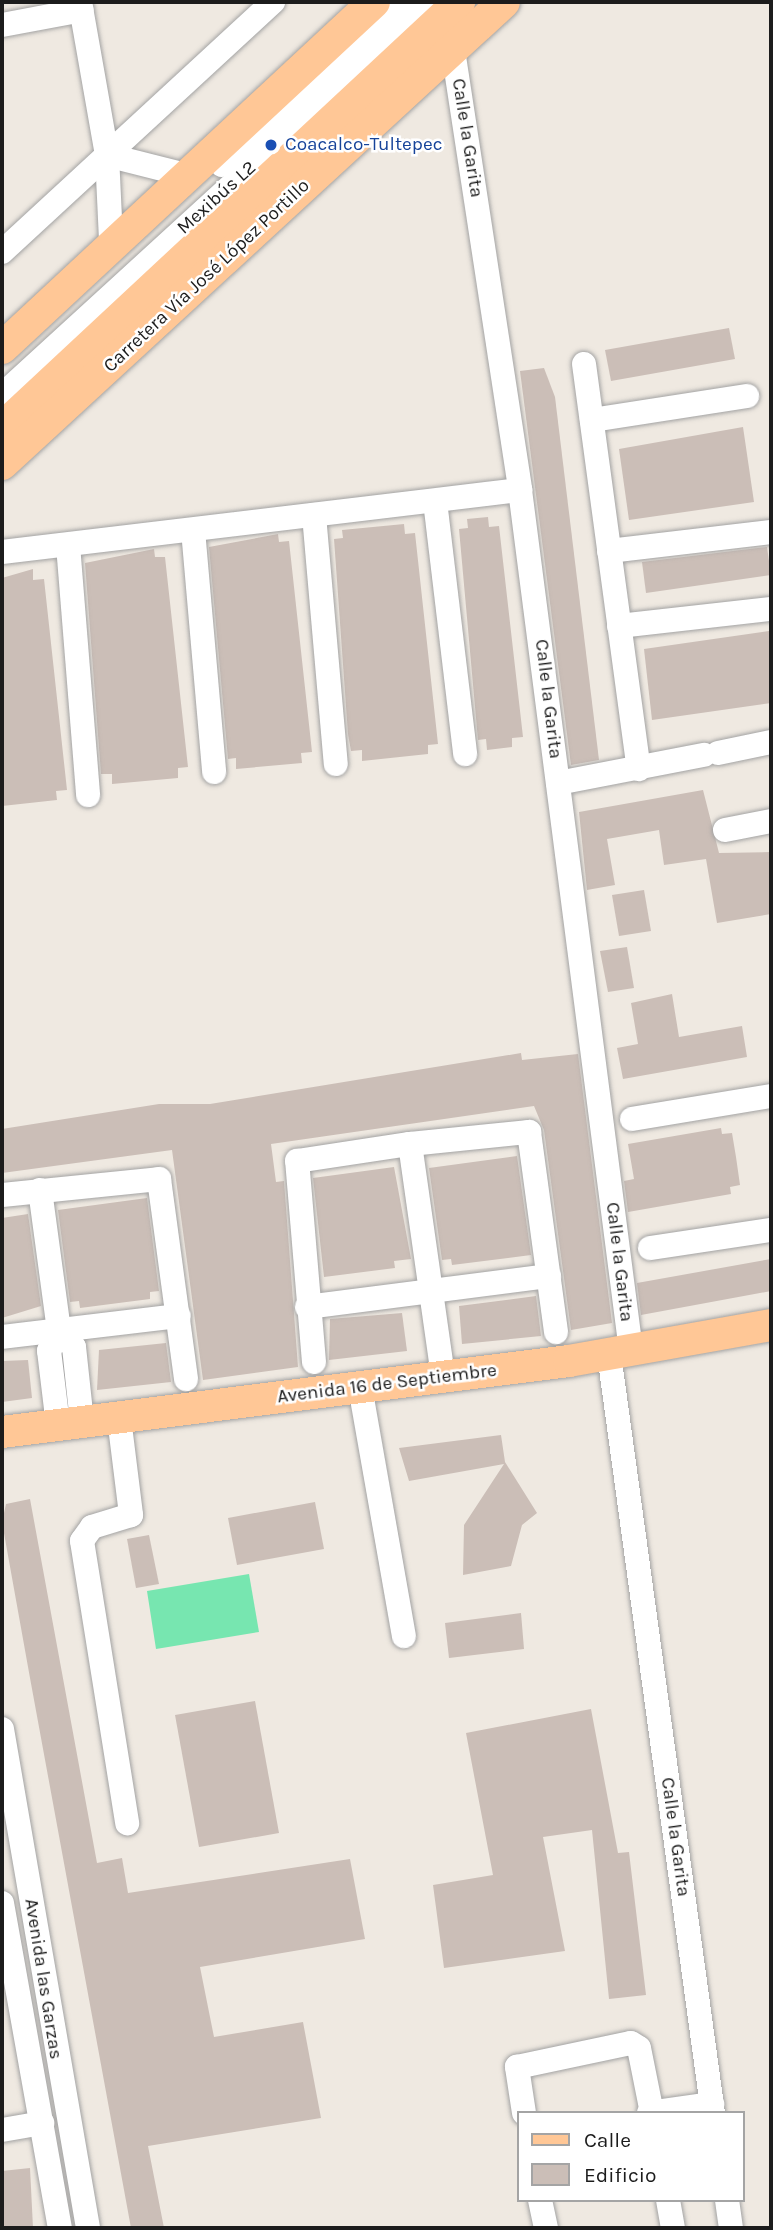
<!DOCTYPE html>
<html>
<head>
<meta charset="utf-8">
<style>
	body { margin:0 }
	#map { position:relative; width:773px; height:2230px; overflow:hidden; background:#efe9e1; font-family:Karla,sans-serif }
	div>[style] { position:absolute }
	.pitch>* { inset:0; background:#77e6b0 }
	.building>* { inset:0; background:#cbbeb7 }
	.roads { filter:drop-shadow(0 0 2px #a3a3a3) drop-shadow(0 0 2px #a3a3a3) }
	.minor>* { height:24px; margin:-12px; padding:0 12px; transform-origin:12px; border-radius:12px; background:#fff }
	.major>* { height:32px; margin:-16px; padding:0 16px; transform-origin:16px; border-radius:16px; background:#ffc796 }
	.dots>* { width:19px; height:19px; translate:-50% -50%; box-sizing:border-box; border:4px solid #fff; border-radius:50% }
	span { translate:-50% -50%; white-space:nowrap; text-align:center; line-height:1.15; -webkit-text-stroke:5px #fff; paint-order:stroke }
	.street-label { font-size:19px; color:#1c1c1c }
	.transit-label { font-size:19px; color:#164399 }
	.left { translate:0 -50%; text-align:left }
	.frame { position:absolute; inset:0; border:4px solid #1c1c1c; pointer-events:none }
	.legend { position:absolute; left:517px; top:2111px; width:228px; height:91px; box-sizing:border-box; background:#fff; border:2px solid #a4a4a4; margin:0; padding:9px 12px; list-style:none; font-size:21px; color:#1c1c1c }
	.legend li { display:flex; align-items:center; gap:14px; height:35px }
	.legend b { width:35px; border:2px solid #a4a4a4 }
</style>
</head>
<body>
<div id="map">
	<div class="pitch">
		<i style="clip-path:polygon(249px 1574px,259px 1632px,156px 1649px,147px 1591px)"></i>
	</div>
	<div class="building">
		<i style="clip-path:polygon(729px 328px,735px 359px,611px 381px,605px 350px)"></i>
		<i style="clip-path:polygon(544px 368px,555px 397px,599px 760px,571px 765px,520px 371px)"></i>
		<i style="clip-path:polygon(743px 427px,754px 502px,629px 520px,619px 449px)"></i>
		<i style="clip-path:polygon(488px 517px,489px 527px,499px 526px,523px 737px,512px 738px,512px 747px,487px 750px,486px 739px,478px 740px,459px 529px,468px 528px,467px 519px)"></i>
		<i style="clip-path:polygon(404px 524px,405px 534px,415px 533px,438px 744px,428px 745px,428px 754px,362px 761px,362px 750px,351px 751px,348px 734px,334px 539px,343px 538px,342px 530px)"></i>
		<i style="clip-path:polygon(278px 534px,279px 542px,289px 541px,312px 752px,301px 753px,302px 763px,236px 769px,236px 758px,228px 759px,209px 547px)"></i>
		<i style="clip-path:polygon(767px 547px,771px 575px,646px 593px,642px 562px)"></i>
		<i style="clip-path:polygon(154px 549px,155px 557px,165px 557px,188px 767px,178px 768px,178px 778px,112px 784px,112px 774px,101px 774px,85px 563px)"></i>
		<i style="clip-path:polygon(33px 569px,33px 580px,44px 579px,67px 790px,56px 791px,57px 800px,2px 806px,2px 578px)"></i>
		<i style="clip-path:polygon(769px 631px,771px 703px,652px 720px,644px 649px)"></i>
		<i style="clip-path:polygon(703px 790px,719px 853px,771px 852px,771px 914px,717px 923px,706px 859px,664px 865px,659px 830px,607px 839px,615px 885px,587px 890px,579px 812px)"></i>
		<i style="clip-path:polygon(644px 890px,651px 931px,619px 936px,612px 895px)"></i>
		<i style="clip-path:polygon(627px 947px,634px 988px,608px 992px,600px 951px)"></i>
		<i style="clip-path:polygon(672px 994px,679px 1037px,742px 1026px,747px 1057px,623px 1079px,617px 1048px,638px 1044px,631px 1003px)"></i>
		<i style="clip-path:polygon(521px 1053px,522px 1060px,578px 1054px,612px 1323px,571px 1330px,544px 1130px,534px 1106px,271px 1144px,276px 1182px,284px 1181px,298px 1367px,203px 1380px,172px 1150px,2px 1173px,2px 1129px,159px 1104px,210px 1104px)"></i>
		<i style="clip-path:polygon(721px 1128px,722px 1134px,732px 1133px,736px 1157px,740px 1185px,730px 1187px,731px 1194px,628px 1212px,624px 1181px,634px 1179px,628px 1144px)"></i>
		<i style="clip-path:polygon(517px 1156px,531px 1255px,452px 1265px,451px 1259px,442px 1260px,429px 1168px)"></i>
		<i style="clip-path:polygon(394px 1167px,411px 1259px,394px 1261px,395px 1268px,324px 1277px,313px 1178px)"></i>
		<i style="clip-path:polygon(147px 1198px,159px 1291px,150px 1292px,150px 1299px,111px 1304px,80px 1308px,79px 1301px,70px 1302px,58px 1210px)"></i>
		<i style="clip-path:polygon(28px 1214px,41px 1306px,2px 1318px,2px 1218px)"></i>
		<i style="clip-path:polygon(771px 1259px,771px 1291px,641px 1315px,637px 1283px)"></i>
		<i style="clip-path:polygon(536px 1296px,541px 1336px,462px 1344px,459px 1306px)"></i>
		<i style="clip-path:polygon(402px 1313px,407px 1351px,329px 1360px,330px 1319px)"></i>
		<i style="clip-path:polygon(166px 1343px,171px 1382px,97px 1390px,99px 1350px)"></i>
		<i style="clip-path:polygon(28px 1360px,32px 1398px,2px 1402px,2px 1361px)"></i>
		<i style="clip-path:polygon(501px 1435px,505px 1462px,537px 1513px,522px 1525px,511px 1566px,463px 1575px,464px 1525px,504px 1464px,409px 1481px,399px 1448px)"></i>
		<i style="clip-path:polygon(30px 1499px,97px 1863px,122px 1858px,128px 1893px,350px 1859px,365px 1939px,200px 1967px,214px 2037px,303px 2022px,321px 2118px,148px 2146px,164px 2228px,131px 2228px,30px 1678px,2px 1522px,6px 1504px)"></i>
		<i style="clip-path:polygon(315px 1502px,324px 1549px,237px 1565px,228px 1518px)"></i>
		<i style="clip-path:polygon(149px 1535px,159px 1584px,136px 1588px,127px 1539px)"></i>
		<i style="clip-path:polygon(521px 1613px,524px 1649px,449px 1658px,445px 1623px)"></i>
		<i style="clip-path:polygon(255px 1701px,279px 1833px,199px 1847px,175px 1715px)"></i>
		<i style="clip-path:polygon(591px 1709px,618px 1853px,629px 1852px,646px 1995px,609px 1999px,592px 1830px,543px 1837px,565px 1951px,444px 1968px,433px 1885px,493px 1875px,466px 1733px)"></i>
		<i style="clip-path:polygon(30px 2168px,33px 2228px,2px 2228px,2px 2171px)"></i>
	</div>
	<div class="roads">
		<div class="minor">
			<i style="left:80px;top:2px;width:155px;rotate:80deg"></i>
			<i style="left:107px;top:155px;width:86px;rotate:87.3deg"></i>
			<i style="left:2px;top:25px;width:81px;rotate:-10.6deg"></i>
			<i style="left:453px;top:50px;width:445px;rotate:81.3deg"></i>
			<i style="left:520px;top:490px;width:867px;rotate:82.65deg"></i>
			<i style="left:107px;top:155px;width:77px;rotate:14.2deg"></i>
			<i style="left:222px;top:165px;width:246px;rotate:-41.5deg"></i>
			<i style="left:2px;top:252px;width:369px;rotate:-42.7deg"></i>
			<i style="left:584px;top:364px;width:409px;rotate:82.3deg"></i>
			<i style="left:2px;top:395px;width:583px;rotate:-42.43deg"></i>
			<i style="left:592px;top:420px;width:157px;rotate:-8.8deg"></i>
			<i style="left:435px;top:501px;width:255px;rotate:83.2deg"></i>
			<i style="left:314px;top:515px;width:250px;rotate:85deg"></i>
			<i style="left:193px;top:530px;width:243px;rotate:85deg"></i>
			<i style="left:68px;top:545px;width:251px;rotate:85.4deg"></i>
			<i style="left:609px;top:551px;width:163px;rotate:-6.7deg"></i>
			<i style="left:2px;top:552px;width:522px;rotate:-6.83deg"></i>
			<i style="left:619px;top:626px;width:153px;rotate:-6.4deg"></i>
			<i style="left:718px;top:753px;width:54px;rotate:-11.7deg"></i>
			<i style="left:558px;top:783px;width:149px;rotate:-10.9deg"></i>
			<i style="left:725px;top:830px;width:47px;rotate:-11.1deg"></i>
			<i style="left:632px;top:1119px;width:141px;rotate:-9.4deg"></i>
			<i style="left:410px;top:1144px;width:235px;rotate:81.9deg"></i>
			<i style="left:40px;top:1190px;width:142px;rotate:82.3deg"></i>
			<i style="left:59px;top:1331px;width:22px;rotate:47deg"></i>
			<i style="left:74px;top:1347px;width:75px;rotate:83.9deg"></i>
			<i style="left:2px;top:1195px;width:158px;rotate:-5.8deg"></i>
			<i style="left:159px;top:1179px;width:202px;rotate:82.3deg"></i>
			<i style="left:650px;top:1248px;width:122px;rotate:-8.5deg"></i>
			<i style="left:307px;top:1307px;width:244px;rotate:-7.3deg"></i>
			<i style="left:2px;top:1337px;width:178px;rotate:-6.8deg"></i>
			<i style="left:609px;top:1354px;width:766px;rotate:82.2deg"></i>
			<i style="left:314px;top:1362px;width:202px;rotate:-94.8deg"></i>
			<i style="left:297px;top:1161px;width:114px;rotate:-8.6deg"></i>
			<i style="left:410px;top:1144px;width:120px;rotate:-5.8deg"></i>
			<i style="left:529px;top:1132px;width:202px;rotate:82.3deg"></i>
			<i style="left:360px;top:1387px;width:253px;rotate:80deg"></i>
			<i style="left:119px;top:1418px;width:98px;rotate:82.9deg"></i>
			<i style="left:131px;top:1515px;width:41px;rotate:162.9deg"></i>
			<i style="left:92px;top:1527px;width:17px;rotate:126deg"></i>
			<i style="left:82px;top:1541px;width:286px;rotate:80.9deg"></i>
			<i style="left:58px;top:1425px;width:75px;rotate:-96.9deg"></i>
			<i style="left:49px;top:1351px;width:22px;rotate:-63deg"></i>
			<i style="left:2px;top:1729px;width:506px;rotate:80.22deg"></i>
			<i style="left:2px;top:1903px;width:330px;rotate:79.9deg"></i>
			<i style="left:524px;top:2113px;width:47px;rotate:-98.7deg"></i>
			<i style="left:517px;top:2067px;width:116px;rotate:-11.9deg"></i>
			<i style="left:631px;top:2043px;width:9px;rotate:32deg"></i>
			<i style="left:639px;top:2048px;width:66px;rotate:78.7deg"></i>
			<i style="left:649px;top:2113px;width:64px;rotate:-8.1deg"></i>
			<i style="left:2px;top:2130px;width:41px;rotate:-9.9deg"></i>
			<i style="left:540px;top:2200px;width:29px;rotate:78deg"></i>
			<i style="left:668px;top:2200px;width:28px;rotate:80deg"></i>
			<i style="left:727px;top:2200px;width:28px;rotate:82deg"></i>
		</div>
		<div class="major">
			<i style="left:2px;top:348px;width:508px;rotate:-42.93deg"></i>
			<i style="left:2px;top:428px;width:625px;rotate:-42.99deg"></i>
			<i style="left:2px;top:464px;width:682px;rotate:-42.62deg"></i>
			<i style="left:2px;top:1432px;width:571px;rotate:-7.14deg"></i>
			<i style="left:569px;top:1361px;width:205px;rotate:-10.1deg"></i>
		</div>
	</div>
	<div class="dots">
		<i style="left:271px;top:145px;background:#1a4fb4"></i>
	</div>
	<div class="street-label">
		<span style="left:467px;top:138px;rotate:81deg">Calle la Garita</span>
		<span style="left:217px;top:198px;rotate:-42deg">Mexibús L2</span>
		<span style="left:207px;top:276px;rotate:-43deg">Carretera Vía José López Portillo</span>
		<span style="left:548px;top:699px;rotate:83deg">Calle la Garita</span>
		<span style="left:619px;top:1262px;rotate:83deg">Calle la Garita</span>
		<span style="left:387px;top:1384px;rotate:-7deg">Avenida 16 de Septiembre</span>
		<span style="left:675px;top:1837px;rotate:82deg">Calle la Garita</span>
		<span style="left:43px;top:1979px;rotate:81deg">Avenida las Garzas</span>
	</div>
	<div class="transit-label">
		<span class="left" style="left:285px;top:145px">Coacalco-Tultepec</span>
	</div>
	<div class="frame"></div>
	<ul class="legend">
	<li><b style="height:9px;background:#ffc796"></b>Calle</li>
	<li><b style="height:19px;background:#cbbeb7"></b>Edificio</li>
	</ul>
</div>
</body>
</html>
